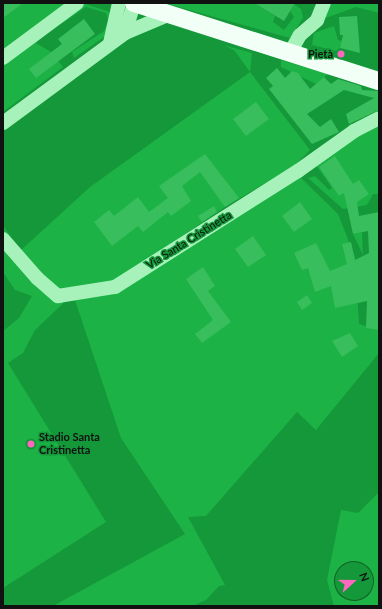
<!DOCTYPE html>
<html>
<head>
<meta charset="utf-8">
<style>
	body { margin:0 }
	#map { position:relative; width:382px; height:609px; overflow:hidden; background:#149839; font-family:Lato,sans-serif }
	div>[style] { position:absolute }
	.green>* { inset:0; background:#1cb245 }
	.building>* { inset:0; background:#38be5d }
	.minor>* { height:14px; margin:-7px; padding:0 7px; transform-origin:7px; border-radius:7px; background:#a7f2bb }
	.major>* { height:18px; margin:-9px; padding:0 9px; transform-origin:9px; border-radius:9px; background:#f2fff6 }
	.dots>* { width:11px; height:11px; translate:-50% -50%; box-sizing:border-box; border:2px solid #149839; border-radius:50% }
	span { translate:-50% -50%; white-space:nowrap; text-align:center; line-height:1.15; -webkit-text-stroke:3px #149839; paint-order:stroke }
	.poi-label { font-size:11px; color:#111; font-weight:700 }
	.right { translate:-100% -50%; text-align:right }
	.left { translate:0 -50%; text-align:left }
	.street-label { font-size:11px; color:#111 }
	.frame { position:absolute; inset:0; border:4px solid #111; pointer-events:none }
	.north { position:absolute; left:334px; top:561px; width:40px; height:40px; box-sizing:border-box; background:#149839; border:1px solid #136229; border-radius:50%; rotate:69deg; font-size:11px; font-weight:700; line-height:16px; text-align:center; color:#111 }
	.north::after { content:''; display:block; margin:auto; width:14px; height:18px; background:#ff68be; clip-path:polygon(50% 0,100% 100%,50% 72%,0 100%) }
</style>
</head>
<body>
<div id="map">
	<div class="green">
		<i style="clip-path:polygon(3px 3px,71px 3px,3px 54px)"></i>
		<i style="clip-path:polygon(83px 3px,110px 12px,107px 35px,74px 58px,72px 52px,104px 31px,108px 20px,106px 13px,86px 7px,61px 24px,58px 22px)"></i>
		<i style="clip-path:polygon(164px 3px,254px 3px,275px 16px,273px 22px,284px 30px,294px 17px,290px 11px,294px 4px,301px 9px,303px 18px,290px 38px)"></i>
		<i style="clip-path:polygon(330px 3px,379px 3px,379px 13px,356px 7px,323px 19px)"></i>
		<i style="clip-path:polygon(334px 26px,338px 40px,342px 41px,340px 48px,336px 51px,312px 45px,314px 33px)"></i>
		<i style="clip-path:polygon(47px 33px,36px 43px,51px 52px,63px 67px,3px 112px,3px 63px)"></i>
		<i style="clip-path:polygon(223px 45px,252px 53px,250px 72px,310px 150px,294px 166px,225px 207px,96px 294px,297px 174px,338px 214px,355px 257px,359px 324px,379px 330px,379px 353px,316px 430px,297px 412px,206px 516px,188px 517px,225px 585px,219px 586px,206px 600px,193px 606px,53px 606px,185px 534px,121px 438px,73px 294px,35px 330px,23px 353px,8px 363px,106px 522px,3px 588px,3px 331px,19px 318px,32px 296px,15px 290px,3px 272px,3px 225px,20px 251px,90px 187px,250px 72px,234px 50px)"></i>
		<i style="clip-path:polygon(281px 60px,328px 74px,316px 84px,281px 67px)"></i>
		<i style="clip-path:polygon(379px 121px,379px 194px,373px 194px,367px 205px,343px 209px,308px 178px,315px 176px,329px 190px,332px 188px,314px 162px)"></i>
		<i style="clip-path:polygon(362px 232px,363px 255px,353px 234px)"></i>
		<i style="clip-path:polygon(evenodd,379px 492px,379px 606px,334px 606px,327px 580px,341px 510px,358px 513px,379px 492px,342px 569px,366px 569px,366px 593px,342px 593px,342px 569px)"></i>
	</div>
	<div class="building">
		<i style="clip-path:polygon(3px 3px,23px 3px,3px 18px)"></i>
		<i style="clip-path:polygon(254px 3px,295px 3px,284px 21px)"></i>
		<i style="clip-path:polygon(357px 16px,360px 53px,340px 48px,343px 35px,340px 35px,339px 17px)"></i>
		<i style="clip-path:polygon(84px 19px,95px 34px,36px 78px,29px 69px,62px 44px,58px 39px)"></i>
		<i style="clip-path:polygon(277px 68px,285px 78px,292px 71px,298px 73px,310px 89px,324px 77px,331px 84px,338px 79px,361px 86px,362px 90px,379px 91px,379px 110px,349px 124px,346px 114px,374px 98px,344px 90px,307px 114px,320px 127px,331px 119px,339px 132px,312px 144px,269px 89px,273px 86px,266px 78px)"></i>
		<i style="clip-path:polygon(256px 102px,269px 119px,246px 136px,233px 119px)"></i>
		<i style="clip-path:polygon(205px 154px,239px 198px,225px 207px,200px 172px,182px 186px,191px 201px,171px 216px,168px 212px,143px 232px,138px 226px,112px 246px,94px 222px,109px 210px,114px 216px,138px 197px,149px 212px,168px 198px,159px 186px)"></i>
		<i style="clip-path:polygon(335px 156px,353px 184px,359px 180px,369px 194px,357px 202px,359px 216px,379px 212px,379px 330px,366px 328px,367px 301px,335px 308px,331px 286px,315px 292px,308px 268px,302px 270px,294px 253px,316px 243px,330px 271px,347px 264px,342px 244px,351px 242px,355px 260px,369px 253px,368px 231px,353px 234px,344px 193px,339px 196px,319px 167px)"></i>
		<i style="clip-path:polygon(300px 202px,312px 219px,294px 232px,282px 216px)"></i>
		<i style="clip-path:polygon(214px 206px,217px 212px,202px 222px,198px 216px)"></i>
		<i style="clip-path:polygon(253px 236px,266px 255px,248px 267px,235px 249px)"></i>
		<i style="clip-path:polygon(203px 267px,215px 286px,208px 291px,231px 322px,202px 343px,195px 334px,213px 320px,186px 279px)"></i>
		<i style="clip-path:polygon(307px 295px,312px 303px,302px 310px,297px 302px)"></i>
		<i style="clip-path:polygon(350px 333px,358px 346px,342px 357px,332px 341px)"></i>
	</div>
	<div class="minor">
		<i style="left:125px;top:33px;width:31px;rotate:-73deg"></i>
		<i style="left:110px;top:43px;width:41px;rotate:-77.3deg"></i>
		<i style="left:291px;top:51px;width:18px;rotate:-61deg"></i>
		<i style="left:300px;top:35px;width:23px;rotate:-41deg"></i>
		<i style="left:317px;top:20px;width:18px;rotate:-68deg"></i>
		<i style="left:3px;top:58px;width:92px;rotate:-36.6deg"></i>
		<i style="left:3px;top:123px;width:152px;rotate:-36.4deg"></i>
		<i style="left:125px;top:33px;width:49px;rotate:-22.9deg"></i>
		<i style="left:3px;top:239px;width:52px;rotate:48.9deg"></i>
		<i style="left:37px;top:278px;width:28px;rotate:41deg"></i>
		<i style="left:58px;top:296px;width:58px;rotate:-9deg"></i>
		<i style="left:115px;top:287px;width:217px;rotate:-32.4deg"></i>
		<i style="left:298px;top:171px;width:69px;rotate:-35.5deg"></i>
		<i style="left:354px;top:131px;width:28px;rotate:-27deg"></i>
	</div>
	<div class="major">
		<i style="left:134px;top:3px;width:257px;rotate:17.7deg"></i>
	</div>
	<div class="dots">
		<i style="left:341px;top:54px;background:#ff68be"></i>
		<i style="left:31px;top:444px;background:#ff68be"></i>
	</div>
	<div class="poi-label">
		<span class="right" style="left:333px;top:54px">Pietà</span>
		<span class="left" style="left:39px;top:444px">Stadio Santa<br>Cristinetta</span>
	</div>
	<div class="street-label">
		<span style="left:189px;top:240px;rotate:-32deg">Via Santa Cristinetta</span>
	</div>
	<div class="frame"></div>
	<div class="north">N</div>
</div>
</body>
</html>
